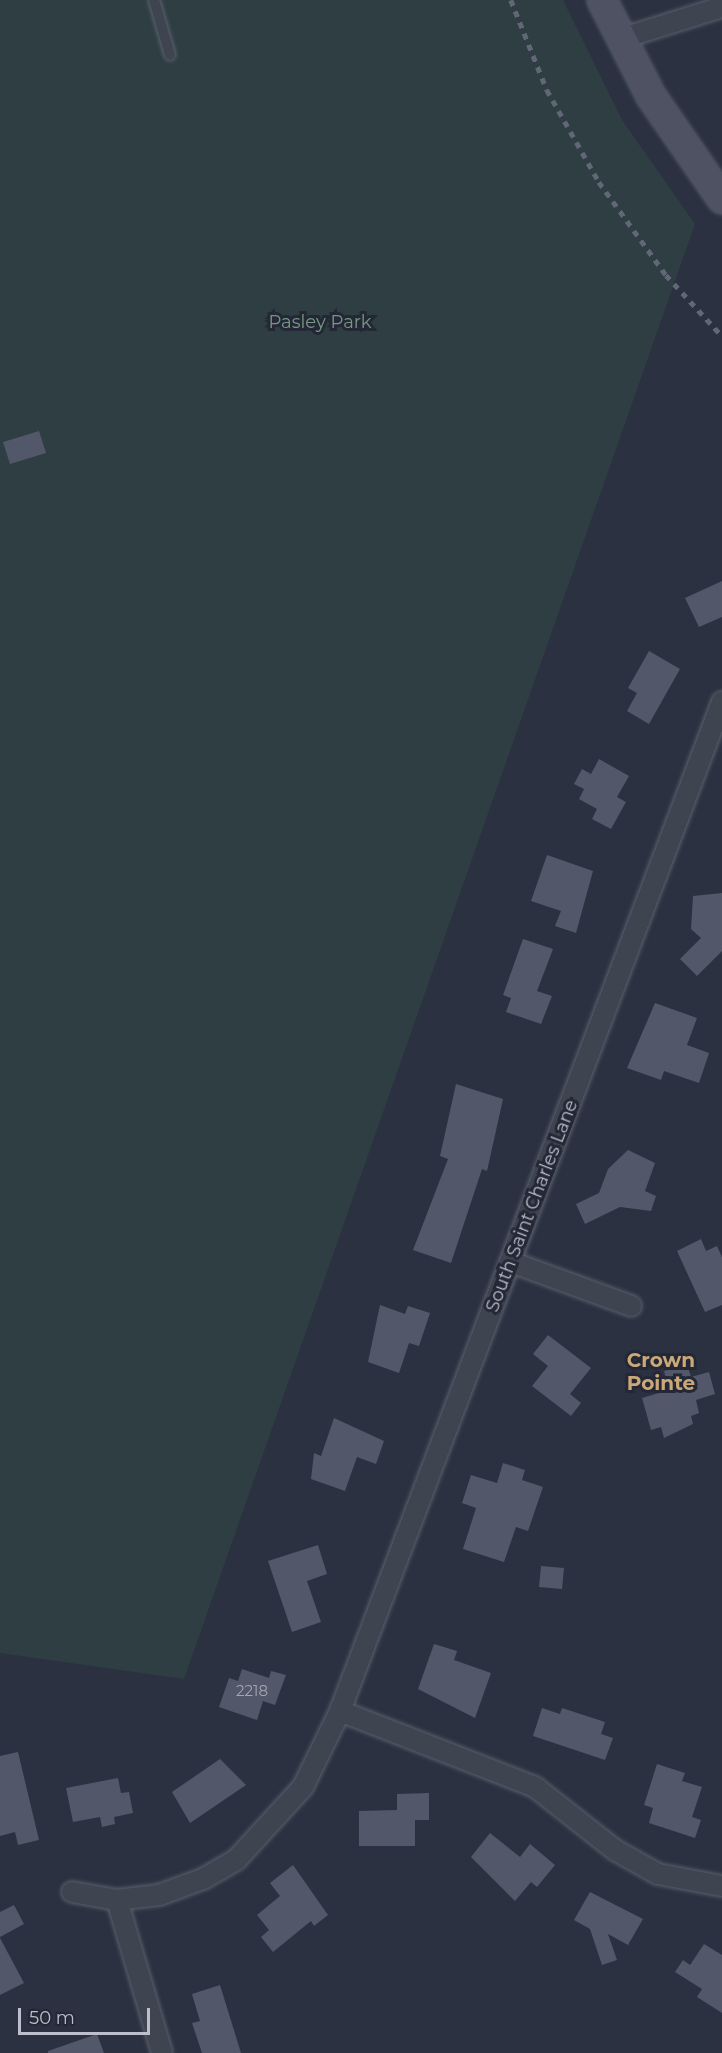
<!DOCTYPE html>
<html>
<head>
<meta charset="utf-8">
<style>
	body { margin:0 }
	#map { position:relative; width:722px; height:2053px; overflow:hidden; background:#2b3141; font-family:Montserrat,sans-serif }
	div>[style] { position:absolute }
	.green>* { inset:0; background:#2e3e43 }
	.building>* { inset:0; background:#525869 }
	.roads { filter:drop-shadow(0 0 2px #5a5f6b) drop-shadow(0 0 2px #5a5f6b) }
	.lane>* { height:10px; margin:-5px; padding:0 5px; transform-origin:5px; border-radius:5px; background:#3f4451 }
	.street>* { height:20px; margin:-10px; padding:0 10px; transform-origin:10px; border-radius:10px; background:#3f4451 }
	.secondary>* { height:28px; margin:-14px; padding:0 14px; transform-origin:14px; border-radius:14px; background:#4e5263 }
	.rail>* { height:4.5px; margin-top:-2.25px; transform-origin:0; background:repeating-linear-gradient(90deg,#626777 0 6px,transparent 0 12px) }
	span { translate:-50% -50%; white-space:nowrap; text-align:center; line-height:1.15; -webkit-text-stroke:6px #242836; paint-order:stroke }
	.number-label { font-size:15px; color:#a2a5b2 }
	.number-label span { -webkit-text-stroke-width:0 }
	.park-label { font-size:18px; color:#769883 }
	.street-label { font-size:18px; color:#bcbfcb }
	.neighbourhood-label { font-size:20px; color:#caa878; font-weight:700 }
	.scale { position:absolute; left:18px; top:2008px; width:132px; height:27px; box-sizing:border-box; border:3px solid #bcbfcb; border-top:0; padding-left:8px; font-size:18px; line-height:21px; white-space:nowrap; color:#bcbfcb; -webkit-text-stroke:4px #242836; paint-order:stroke }
</style>
</head>
<body>
<div id="map">
	<div class="green">
		<i style="clip-path:polygon(0 0,563px 0,622px 120px,695px 224px,184px 1679px,0 1653px)"></i>
	</div>
	<div class="building">
		<i style="clip-path:polygon(39px 431px,46px 453px,10px 464px,3px 442px)"></i>
		<i style="clip-path:polygon(722px 581px,722px 617px,699px 627px,685px 598px)"></i>
		<i style="clip-path:polygon(649px 651px,680px 669px,649px 724px,627px 711px,637px 693px,628px 688px)"></i>
		<i style="clip-path:polygon(599px 759px,629px 776px,617px 797px,626px 802px,611px 829px,592px 819px,597px 809px,579px 799px,584px 789px,574px 784px,582px 769px,591px 774px)"></i>
		<i style="clip-path:polygon(547px 855px,593px 871px,576px 933px,555px 926px,561px 911px,531px 901px)"></i>
		<i style="clip-path:polygon(722px 893px,722px 951px,697px 976px,680px 959px,701px 938px,691px 929px,693px 896px)"></i>
		<i style="clip-path:polygon(523px 939px,553px 949px,537px 991px,552px 996px,541px 1024px,506px 1012px,511px 998px,503px 995px)"></i>
		<i style="clip-path:polygon(655px 1003px,697px 1018px,687px 1045px,709px 1053px,699px 1083px,664px 1071px,661px 1080px,627px 1068px)"></i>
		<i style="clip-path:polygon(456px 1084px,503px 1099px,487px 1171px,482px 1169px,451px 1263px,413px 1250px,448px 1159px,440px 1156px)"></i>
		<i style="clip-path:polygon(628px 1150px,655px 1163px,645px 1191px,656px 1196px,651px 1211px,620px 1207px,585px 1224px,576px 1204px,599px 1193px,608px 1169px)"></i>
		<i style="clip-path:polygon(701px 1239px,706px 1251px,717px 1246px,722px 1257px,722px 1305px,705px 1312px,677px 1251px)"></i>
		<i style="clip-path:polygon(380px 1305px,405px 1314px,408px 1306px,430px 1313px,419px 1346px,409px 1343px,399px 1373px,368px 1362px)"></i>
		<i style="clip-path:polygon(548px 1335px,591px 1368px,570px 1394px,581px 1403px,571px 1416px,532px 1386px,548px 1366px,533px 1354px)"></i>
		<i style="clip-path:polygon(687px 1364px,691px 1377px,709px 1372px,715px 1394px,696px 1400px,699px 1413px,691px 1416px,693px 1424px,664px 1438px,661px 1427px,651px 1430px,642px 1398px,669px 1390px,664px 1371px)"></i>
		<i style="clip-path:polygon(334px 1418px,384px 1441px,376px 1464px,357px 1457px,345px 1491px,311px 1479px,314px 1453px,321px 1456px)"></i>
		<i style="clip-path:polygon(503px 1463px,525px 1470px,522px 1480px,543px 1487px,528px 1531px,516px 1527px,504px 1562px,463px 1549px,476px 1508px,462px 1503px,471px 1475px,497px 1483px)"></i>
		<i style="clip-path:polygon(318px 1545px,327px 1574px,307px 1581px,321px 1622px,292px 1632px,268px 1561px)"></i>
		<i style="clip-path:polygon(541px 1566px,564px 1568px,562px 1589px,539px 1587px)"></i>
		<i style="clip-path:polygon(434px 1644px,457px 1651px,454px 1660px,491px 1673px,475px 1718px,418px 1689px)"></i>
		<i style="clip-path:polygon(242px 1669px,269px 1678px,271px 1671px,286px 1675px,275px 1705px,263px 1701px,257px 1720px,219px 1707px,229px 1678px,238px 1681px)"></i>
		<i style="clip-path:polygon(542px 1708px,560px 1714px,562px 1708px,605px 1722px,601px 1734px,613px 1738px,605px 1760px,533px 1736px)"></i>
		<i style="clip-path:polygon(18px 1752px,39px 1840px,18px 1845px,15px 1832px,0 1836px,0 1756px)"></i>
		<i style="clip-path:polygon(220px 1759px,246px 1785px,190px 1823px,172px 1792px)"></i>
		<i style="clip-path:polygon(657px 1764px,685px 1773px,682px 1781px,702px 1787px,692px 1817px,701px 1820px,695px 1838px,649px 1823px,653px 1808px,644px 1805px)"></i>
		<i style="clip-path:polygon(118px 1778px,121px 1793px,129px 1792px,133px 1813px,114px 1817px,115px 1824px,102px 1827px,100px 1817px,73px 1822px,66px 1788px)"></i>
		<i style="clip-path:polygon(429px 1793px,429px 1820px,415px 1820px,415px 1846px,359px 1846px,359px 1811px,397px 1810px,397px 1794px)"></i>
		<i style="clip-path:polygon(490px 1833px,520px 1857px,530px 1844px,555px 1865px,537px 1887px,531px 1882px,515px 1901px,471px 1857px)"></i>
		<i style="clip-path:polygon(293px 1865px,328px 1915px,314px 1926px,311px 1921px,273px 1952px,261px 1937px,269px 1930px,257px 1915px,280px 1896px,270px 1883px)"></i>
		<i style="clip-path:polygon(590px 1892px,643px 1919px,628px 1945px,608px 1934px,617px 1960px,602px 1965px,590px 1929px,574px 1920px)"></i>
		<i style="clip-path:polygon(14px 1905px,24px 1924px,0 1937px,0 1912px)"></i>
		<i style="clip-path:polygon(0 1938px,24px 1983px,0 1995px)"></i>
		<i style="clip-path:polygon(704px 1944px,722px 1955px,722px 2013px,697px 1997px,702px 1989px,675px 1972px,683px 1960px,690px 1965px)"></i>
		<i style="clip-path:polygon(220px 1985px,241px 2053px,202px 2053px,192px 2023px,200px 2021px,192px 1994px)"></i>
		<i style="clip-path:polygon(97px 2034px,104px 2053px,48px 2053px,48px 2051px)"></i>
	</div>
	<div class="roads">
		<div class="lane">
			<i style="left:154px;top:0;width:57px;rotate:73.8deg"></i>
		</div>
		<div class="street">
			<i style="left:620px;top:39px;width:107px;rotate:-17.4deg"></i>
			<i style="left:511px;top:1262px;width:128px;rotate:20.1deg"></i>
			<i style="left:340px;top:1711px;width:209px;rotate:21.3deg"></i>
			<i style="left:535px;top:1787px;width:102px;rotate:38.2deg"></i>
			<i style="left:615px;top:1850px;width:49px;rotate:29.2deg"></i>
			<i style="left:658px;top:1874px;width:65px;rotate:10.6deg"></i>
			<i style="left:72px;top:1892px;width:46px;rotate:10.1deg"></i>
			<i style="left:117px;top:1900px;width:42px;rotate:-6.8deg"></i>
			<i style="left:159px;top:1895px;width:47px;rotate:-20deg"></i>
			<i style="left:203px;top:1879px;width:39px;rotate:-30deg"></i>
			<i style="left:237px;top:1859px;width:98px;rotate:-47.5deg"></i>
			<i style="left:303px;top:1787px;width:85px;rotate:-64deg"></i>
			<i style="left:340px;top:1711px;width:1079px;rotate:-69.26deg"></i>
			<i style="left:117px;top:1900px;width:159px;rotate:73.6deg"></i>
		</div>
		<div class="secondary">
			<i style="left:602px;top:0;width:108px;rotate:63deg"></i>
			<i style="left:651px;top:96px;width:125px;rotate:55.4deg"></i>
		</div>
	</div>
	<div class="rail">
		<i style="left:511px;top:0;width:97px;rotate:68.2deg"></i>
		<i style="left:547px;top:90px;width:106px;rotate:60.5deg"></i>
		<i style="left:599px;top:182px;width:115px;rotate:54.2deg"></i>
		<i style="left:666px;top:275px;width:83px;rotate:47.4deg"></i>
	</div>
	<div class="number-label">
		<span style="left:252px;top:1691px">2218</span>
	</div>
	<div class="park-label">
		<span style="left:320px;top:322px">Pasley Park</span>
	</div>
	<div class="street-label">
		<span style="left:532px;top:1206px;rotate:-69deg">South Saint Charles Lane</span>
	</div>
	<div class="neighbourhood-label">
		<span style="left:661px;top:1372px">Crown<br>Pointe</span>
	</div>
	<div class="scale">50 m</div>
</div>
</body>
</html>
